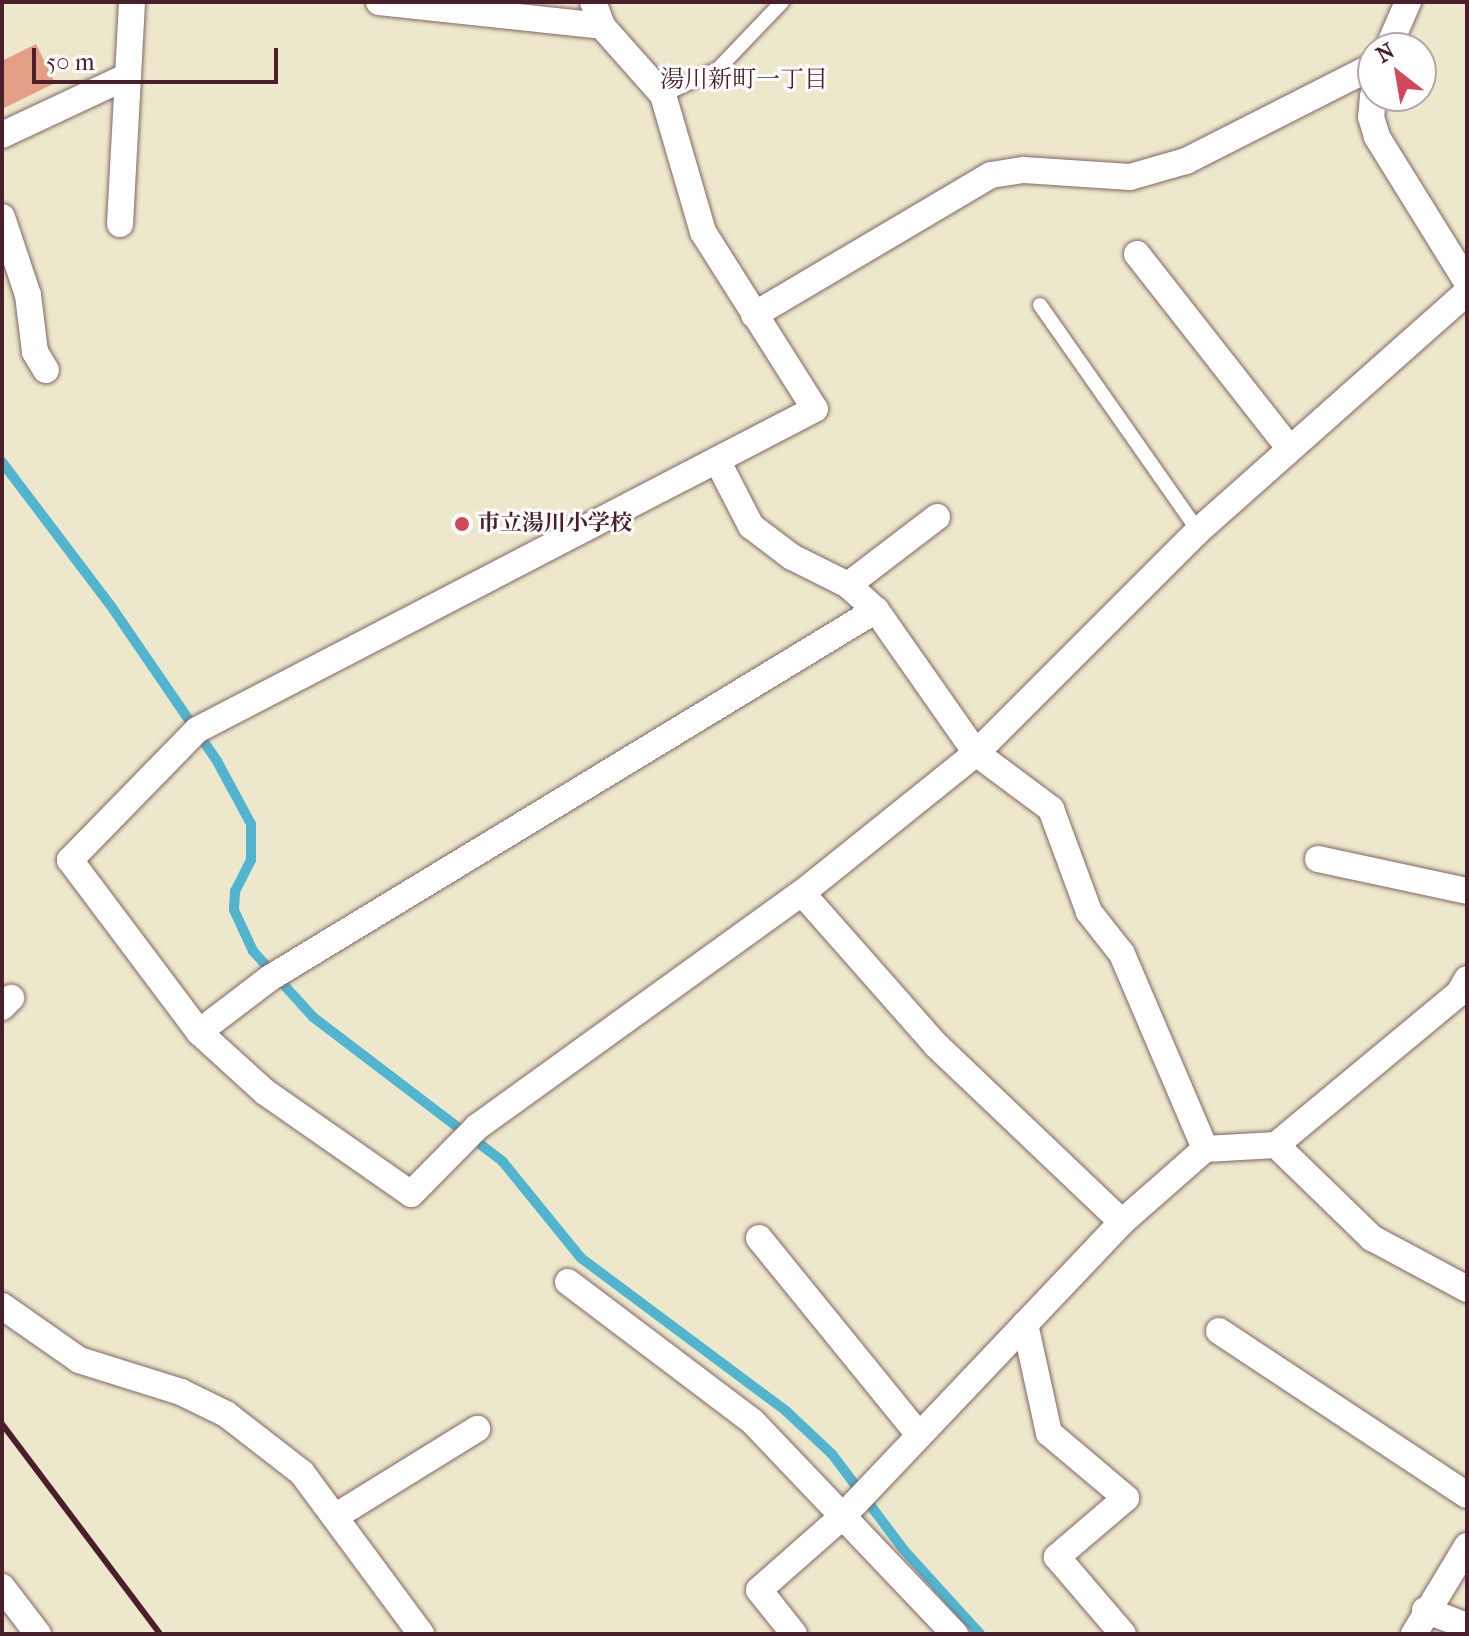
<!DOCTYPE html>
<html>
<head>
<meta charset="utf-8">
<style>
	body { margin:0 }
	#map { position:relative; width:1469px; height:1636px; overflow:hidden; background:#ede8cc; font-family:"IM FELL French Canon","Noto Serif JP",serif }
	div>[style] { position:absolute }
	.stream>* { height:10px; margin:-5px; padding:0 5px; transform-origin:5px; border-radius:5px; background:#51b5d0 }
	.building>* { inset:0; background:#e39e85 }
	.roads { filter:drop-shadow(0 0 2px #836563) drop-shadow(0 0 2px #836563) }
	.service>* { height:14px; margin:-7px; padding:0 7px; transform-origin:7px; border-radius:7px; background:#fff }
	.minor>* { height:26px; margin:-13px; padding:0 13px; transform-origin:13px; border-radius:13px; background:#fff }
	.rail>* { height:6px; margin:-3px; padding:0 3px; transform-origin:3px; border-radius:3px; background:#4a1f2b }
	.dots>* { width:22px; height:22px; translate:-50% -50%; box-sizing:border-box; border:4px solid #fff; border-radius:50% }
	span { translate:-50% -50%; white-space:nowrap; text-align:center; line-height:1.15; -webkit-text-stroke:6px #fff; paint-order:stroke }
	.poi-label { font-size:22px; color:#4a1f2b; font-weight:700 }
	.left { translate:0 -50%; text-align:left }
	.neighbourhood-label { font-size:24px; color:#4a1f2b }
	.frame { position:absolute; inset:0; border:4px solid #4a1f2b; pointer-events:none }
	.north { position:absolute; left:1357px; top:32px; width:80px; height:80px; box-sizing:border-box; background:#fff; border:2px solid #b7a5aa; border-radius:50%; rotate:329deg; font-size:22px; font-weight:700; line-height:32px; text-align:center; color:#4a1f2b }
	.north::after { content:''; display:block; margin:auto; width:28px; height:36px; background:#d1495b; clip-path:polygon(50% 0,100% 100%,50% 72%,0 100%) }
	.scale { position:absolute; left:32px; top:48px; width:246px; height:36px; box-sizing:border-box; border:4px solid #4a1f2b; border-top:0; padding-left:10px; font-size:24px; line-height:28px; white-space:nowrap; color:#4a1f2b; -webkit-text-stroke:6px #fff; paint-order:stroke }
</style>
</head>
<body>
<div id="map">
	<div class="stream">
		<i style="left:2px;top:462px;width:184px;rotate:52.9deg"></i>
		<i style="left:113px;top:609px;width:184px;rotate:55.6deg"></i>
		<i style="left:217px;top:761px;width:72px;rotate:61.6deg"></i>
		<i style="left:251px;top:824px;width:36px;rotate:90deg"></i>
		<i style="left:251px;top:860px;width:35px;rotate:117deg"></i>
		<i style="left:235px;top:891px;width:19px;rotate:93deg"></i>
		<i style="left:234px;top:910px;width:45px;rotate:65.1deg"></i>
		<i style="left:253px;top:951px;width:89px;rotate:47.7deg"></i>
		<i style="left:313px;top:1017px;width:239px;rotate:37.3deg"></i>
		<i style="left:503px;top:1162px;width:124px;rotate:50.9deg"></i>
		<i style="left:581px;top:1258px;width:256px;rotate:36.7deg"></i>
		<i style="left:786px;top:1411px;width:63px;rotate:43.1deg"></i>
		<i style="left:832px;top:1454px;width:119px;rotate:53.2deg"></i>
		<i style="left:903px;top:1549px;width:115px;rotate:47.8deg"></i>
	</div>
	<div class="building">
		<i style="clip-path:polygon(36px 44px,55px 83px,2px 109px,2px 61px)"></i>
	</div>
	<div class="roads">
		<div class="service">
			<i style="left:663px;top:95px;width:61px;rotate:-25.3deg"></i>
			<i style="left:718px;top:69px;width:93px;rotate:-46.3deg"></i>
			<i style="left:1040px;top:305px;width:276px;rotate:55deg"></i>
		</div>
		<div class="minor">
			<i style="left:379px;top:2px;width:224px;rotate:6.1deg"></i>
			<i style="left:593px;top:2px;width:26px;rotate:69deg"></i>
			<i style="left:602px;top:26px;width:92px;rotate:48.5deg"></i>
			<i style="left:663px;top:95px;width:143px;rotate:73.7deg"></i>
			<i style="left:703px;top:232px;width:209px;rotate:57.7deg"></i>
			<i style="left:815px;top:409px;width:696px;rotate:152.55deg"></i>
			<i style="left:197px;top:730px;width:182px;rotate:134.3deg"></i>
			<i style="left:70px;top:860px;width:215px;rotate:53.1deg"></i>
			<i style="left:199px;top:1032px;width:89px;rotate:42.3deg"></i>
			<i style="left:265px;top:1092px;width:178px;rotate:34.9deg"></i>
			<i style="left:411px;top:1194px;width:94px;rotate:-45.4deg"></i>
			<i style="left:477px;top:1127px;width:400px;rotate:-35.8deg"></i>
			<i style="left:802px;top:893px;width:223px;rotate:-38.8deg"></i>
			<i style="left:976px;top:753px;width:314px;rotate:-45deg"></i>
			<i style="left:1198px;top:531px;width:360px;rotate:-41.6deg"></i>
			<i style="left:1388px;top:48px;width:50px;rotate:-66.5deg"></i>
			<i style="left:1373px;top:96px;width:21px;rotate:95deg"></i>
			<i style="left:1371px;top:117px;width:21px;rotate:73deg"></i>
			<i style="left:1377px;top:137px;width:171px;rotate:58.2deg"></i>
			<i style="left:2px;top:135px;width:139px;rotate:-25.1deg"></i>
			<i style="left:2px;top:217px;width:82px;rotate:71.6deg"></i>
			<i style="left:28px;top:295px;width:57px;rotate:83deg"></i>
			<i style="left:35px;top:352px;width:21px;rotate:59deg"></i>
			<i style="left:120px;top:224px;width:222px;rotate:-86.9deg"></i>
			<i style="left:1137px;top:254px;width:246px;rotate:51.9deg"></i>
			<i style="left:754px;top:315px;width:275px;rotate:-30.6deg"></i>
			<i style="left:991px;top:175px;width:33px;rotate:-9deg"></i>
			<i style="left:1024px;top:170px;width:106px;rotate:3.8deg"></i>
			<i style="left:1130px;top:177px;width:58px;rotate:-15.9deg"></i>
			<i style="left:1186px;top:161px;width:210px;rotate:-26.9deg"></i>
			<i style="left:718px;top:462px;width:72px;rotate:62.7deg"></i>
			<i style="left:751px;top:526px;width:51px;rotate:37.1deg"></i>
			<i style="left:792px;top:557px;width:63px;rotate:26.6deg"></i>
			<i style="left:848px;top:585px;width:38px;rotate:42deg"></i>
			<i style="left:876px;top:610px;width:174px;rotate:55deg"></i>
			<i style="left:976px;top:753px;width:94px;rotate:36.7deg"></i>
			<i style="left:1051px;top:809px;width:110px;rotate:69.7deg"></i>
			<i style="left:1089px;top:912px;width:53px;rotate:51.8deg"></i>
			<i style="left:1122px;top:954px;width:212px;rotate:66.9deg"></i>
			<i style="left:848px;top:585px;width:112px;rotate:-37.4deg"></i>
			<i style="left:1318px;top:859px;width:152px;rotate:12.1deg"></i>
			<i style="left:802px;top:893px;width:203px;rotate:48.6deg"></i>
			<i style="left:936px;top:1045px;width:257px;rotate:43.6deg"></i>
			<i style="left:2px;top:1007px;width:13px;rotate:-45deg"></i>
			<i style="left:199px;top:1032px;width:89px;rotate:-37.3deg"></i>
			<i style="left:270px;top:978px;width:709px;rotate:-31.27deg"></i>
			<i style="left:1276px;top:1145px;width:134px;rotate:44.1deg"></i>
			<i style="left:1372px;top:1238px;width:108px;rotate:28.2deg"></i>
			<i style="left:759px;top:1238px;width:254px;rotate:50.9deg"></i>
			<i style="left:568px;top:1282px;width:232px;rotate:37.1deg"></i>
			<i style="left:753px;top:1422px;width:293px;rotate:46.4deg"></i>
			<i style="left:2px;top:1306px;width:94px;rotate:35deg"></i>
			<i style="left:79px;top:1360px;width:107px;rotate:17.4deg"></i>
			<i style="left:181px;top:1392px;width:50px;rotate:26.1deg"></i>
			<i style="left:226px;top:1414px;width:96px;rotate:37.8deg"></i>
			<i style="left:302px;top:1473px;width:200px;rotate:53.5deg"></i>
			<i style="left:1025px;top:1324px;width:112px;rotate:77.6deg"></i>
			<i style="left:1049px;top:1433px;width:101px;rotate:40.2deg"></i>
			<i style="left:1126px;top:1498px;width:91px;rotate:139.5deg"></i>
			<i style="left:1057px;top:1557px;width:101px;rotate:49.4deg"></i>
			<i style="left:1219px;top:1331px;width:297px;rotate:33.5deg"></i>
			<i style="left:336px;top:1516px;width:166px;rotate:-31.7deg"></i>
			<i style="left:2px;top:1587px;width:59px;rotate:52.5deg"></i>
			<i style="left:1425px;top:1610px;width:45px;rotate:20.9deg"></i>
			<i style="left:794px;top:1634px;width:56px;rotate:-128.5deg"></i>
			<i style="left:759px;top:1590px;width:113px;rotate:-41.4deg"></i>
			<i style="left:844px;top:1515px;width:404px;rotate:-46.5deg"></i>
			<i style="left:1122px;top:1222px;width:111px;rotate:-41.3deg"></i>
			<i style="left:1205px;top:1149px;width:71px;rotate:-3.2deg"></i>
			<i style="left:1276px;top:1145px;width:238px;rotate:-39.7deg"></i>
			<i style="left:1459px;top:993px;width:16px;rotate:-60deg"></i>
			<i style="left:1414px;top:1634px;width:103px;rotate:-58.9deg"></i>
		</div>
	</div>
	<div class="rail">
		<i style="left:2px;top:1424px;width:263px;rotate:53deg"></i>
	</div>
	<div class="dots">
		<i style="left:462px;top:524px;background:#d1495b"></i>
	</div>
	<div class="poi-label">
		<span class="left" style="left:478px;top:524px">市立湯川小学校</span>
	</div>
	<div class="neighbourhood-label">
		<span style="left:744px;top:80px">湯川新町一丁目</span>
	</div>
	<div class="frame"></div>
	<div class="north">N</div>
	<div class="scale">50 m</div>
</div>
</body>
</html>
